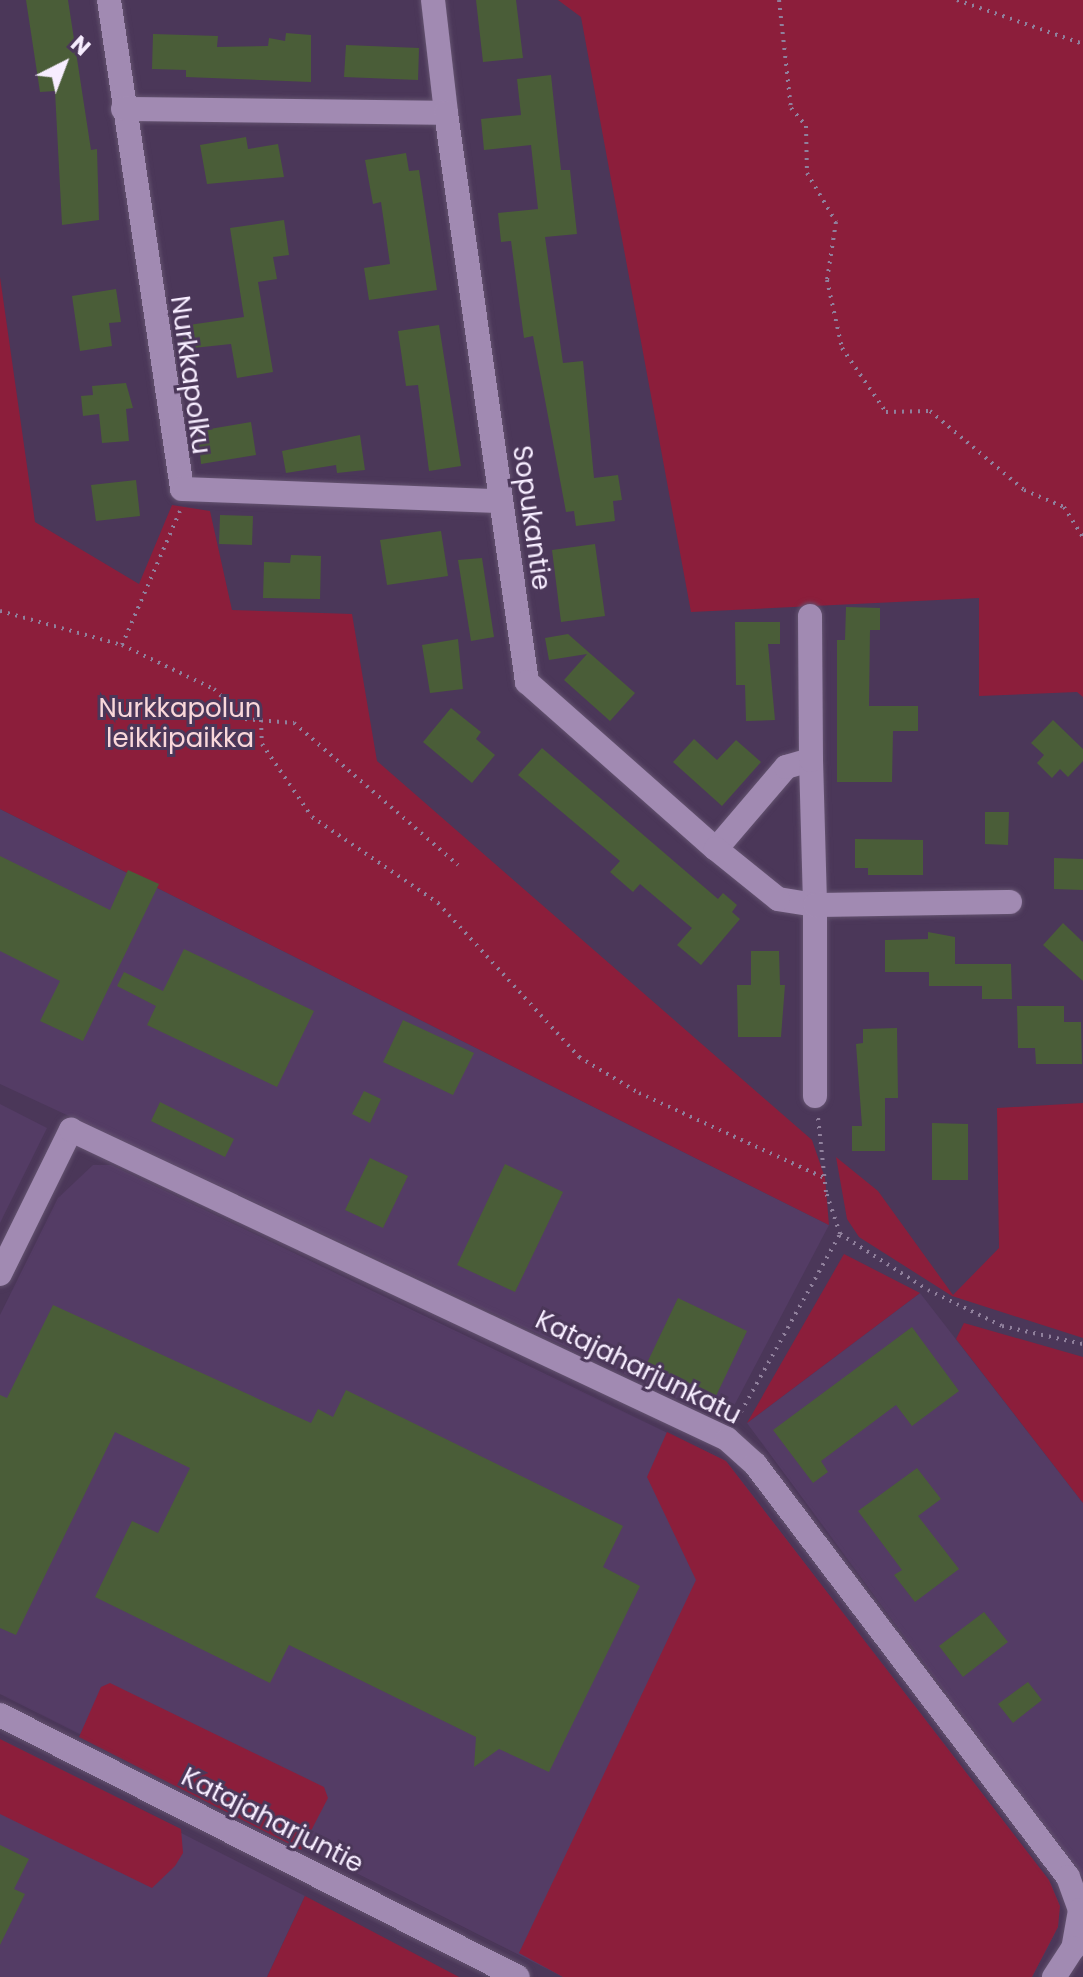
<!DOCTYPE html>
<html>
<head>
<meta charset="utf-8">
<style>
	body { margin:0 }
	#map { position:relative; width:1083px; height:1977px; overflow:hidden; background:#4b3759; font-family:Poppins,sans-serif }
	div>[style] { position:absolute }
	.built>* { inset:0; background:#543c65 }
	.green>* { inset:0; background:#8c1e3b }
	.building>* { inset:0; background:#4a5d38 }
	.path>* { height:4px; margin-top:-2px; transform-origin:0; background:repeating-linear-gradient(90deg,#90809c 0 2px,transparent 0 8px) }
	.roads { filter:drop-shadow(0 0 2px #645370) drop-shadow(0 0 2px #645370) }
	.minor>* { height:24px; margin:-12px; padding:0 12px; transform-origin:12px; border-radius:12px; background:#a18ab2 }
	.tertiary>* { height:24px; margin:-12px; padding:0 12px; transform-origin:12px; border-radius:12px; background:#a18ab2 }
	span { translate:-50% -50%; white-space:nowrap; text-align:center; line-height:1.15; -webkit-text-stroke:6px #4b3759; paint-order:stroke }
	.street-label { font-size:26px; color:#f7edff }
	.park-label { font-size:26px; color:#f9d7da }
	.north { position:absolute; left:24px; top:24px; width:80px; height:80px; -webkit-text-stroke:6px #4b3759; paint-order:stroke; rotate:42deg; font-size:22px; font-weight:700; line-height:32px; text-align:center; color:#f7edff }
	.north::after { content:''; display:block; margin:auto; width:28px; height:36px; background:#f7edff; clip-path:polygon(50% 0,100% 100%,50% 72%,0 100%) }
</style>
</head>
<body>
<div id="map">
	<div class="built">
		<i style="clip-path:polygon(0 809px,829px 1225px,726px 1421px,0 1084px)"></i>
		<i style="clip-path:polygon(0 1104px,47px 1128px,0 1223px)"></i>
		<i style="clip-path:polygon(93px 1165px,111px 1165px,726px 1461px,1049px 1880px,1060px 1906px,1058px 1927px,1032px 1977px,563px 1977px,0 1694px,0 1315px,58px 1198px)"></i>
		<i style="clip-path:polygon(920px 1293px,1083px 1503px,1083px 1878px,747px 1423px)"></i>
		<i style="clip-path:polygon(0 1741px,305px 1896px,267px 1977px,0 1977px)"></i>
	</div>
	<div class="green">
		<i style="clip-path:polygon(558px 0,1083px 0,1083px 697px,1077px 692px,979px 696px,979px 598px,691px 612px,581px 17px)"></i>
		<i style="clip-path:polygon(0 277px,35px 522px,139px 584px,172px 505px,210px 511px,232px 610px,352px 614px,377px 761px,812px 1140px,825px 1178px,829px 1225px,0 809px)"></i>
		<i style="clip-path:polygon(1083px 1103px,1083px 1338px,952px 1296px,859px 1237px,847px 1219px,836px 1157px,878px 1191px,953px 1295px,999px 1248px,997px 1108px)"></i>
		<i style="clip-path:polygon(844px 1254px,920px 1293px,747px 1423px)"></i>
		<i style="clip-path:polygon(964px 1323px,1083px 1357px,1083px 1503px,956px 1339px)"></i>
		<i style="clip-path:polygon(667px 1432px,726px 1461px,1049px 1880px,1060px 1906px,1058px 1927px,1032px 1977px,563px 1977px,519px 1953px,696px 1580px,647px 1477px)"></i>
		<i style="clip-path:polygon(110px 1683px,324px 1787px,328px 1798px,301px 1850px,79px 1737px,101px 1687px)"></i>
		<i style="clip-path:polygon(0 1739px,181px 1829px,183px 1853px,175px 1866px,152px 1888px,0 1814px)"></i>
		<i style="clip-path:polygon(305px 1896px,459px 1977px,267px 1977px)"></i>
	</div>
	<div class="building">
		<i style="clip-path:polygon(26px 0,68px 0,91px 150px,97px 149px,99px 220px,62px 225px,55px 91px,40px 92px)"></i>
		<i style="clip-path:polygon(476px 0,516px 0,523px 58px,483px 62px)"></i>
		<i style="clip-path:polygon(286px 33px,311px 35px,311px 82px,186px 77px,186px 70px,152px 69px,153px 34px,218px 36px,217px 47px,268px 46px,269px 38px,285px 41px)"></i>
		<i style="clip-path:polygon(346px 45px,419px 48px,418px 80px,344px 77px)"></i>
		<i style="clip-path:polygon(551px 75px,561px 170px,570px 170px,577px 234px,545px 237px,563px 363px,583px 361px,594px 478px,618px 475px,622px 500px,613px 501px,615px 521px,576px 526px,574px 511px,566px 512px,533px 336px,524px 338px,511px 241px,501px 242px,498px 213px,538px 209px,531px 145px,484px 150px,481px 119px,521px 115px,517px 79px)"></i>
		<i style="clip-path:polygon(246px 137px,248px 149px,278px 144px,284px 177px,207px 184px,200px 145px)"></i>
		<i style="clip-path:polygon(406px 153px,409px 171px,419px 170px,437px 290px,369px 300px,364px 268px,390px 264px,381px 202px,373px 204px,365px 160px)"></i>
		<i style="clip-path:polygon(284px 220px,289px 255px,273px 257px,277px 279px,258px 282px,273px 372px,237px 378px,231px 344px,184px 349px,182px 326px,244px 317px,230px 228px)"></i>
		<i style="clip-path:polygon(116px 289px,121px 322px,109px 323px,112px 346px,80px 351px,72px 296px)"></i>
		<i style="clip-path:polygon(439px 325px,461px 466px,429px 471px,418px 385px,406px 386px,398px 331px)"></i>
		<i style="clip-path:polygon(126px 383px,133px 408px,126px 409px,129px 441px,102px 443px,99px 414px,83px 416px,81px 396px,93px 395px,92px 386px)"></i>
		<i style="clip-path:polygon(251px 422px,256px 455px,201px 464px,198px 431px)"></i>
		<i style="clip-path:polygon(360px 435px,365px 470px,337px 473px,336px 465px,286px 473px,282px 451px)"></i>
		<i style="clip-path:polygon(136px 480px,140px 516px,96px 521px,91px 485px)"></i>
		<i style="clip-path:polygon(220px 515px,253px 516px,252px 545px,219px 544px)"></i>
		<i style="clip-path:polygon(441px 531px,448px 576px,387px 585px,380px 540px)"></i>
		<i style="clip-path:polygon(595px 544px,605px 616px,561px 622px,552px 550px)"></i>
		<i style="clip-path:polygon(291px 555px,321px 556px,320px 599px,263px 598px,264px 562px,290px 563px)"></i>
		<i style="clip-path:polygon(482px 558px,494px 637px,471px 641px,458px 560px)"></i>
		<i style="clip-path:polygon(846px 607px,880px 608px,880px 630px,870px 630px,869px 706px,918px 706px,918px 731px,893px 731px,892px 782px,837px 782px,837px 640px,845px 640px)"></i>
		<i style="clip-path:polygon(735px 622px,780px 622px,780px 644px,768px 644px,775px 720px,746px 721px,745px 685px,736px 685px)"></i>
		<i style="clip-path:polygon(568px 634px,635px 693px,610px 721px,564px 680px,587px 654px,549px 660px,545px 638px)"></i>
		<i style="clip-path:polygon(458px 639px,463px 689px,430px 693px,422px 645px)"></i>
		<i style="clip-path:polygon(451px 708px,481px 732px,476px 739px,495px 755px,472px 783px,423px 742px)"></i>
		<i style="clip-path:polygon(1053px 720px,1083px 749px,1083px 761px,1068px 777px,1060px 769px,1052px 778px,1037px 763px,1044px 755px,1031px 743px)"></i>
		<i style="clip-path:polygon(694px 739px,717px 760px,736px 740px,761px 762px,722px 806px,673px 762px)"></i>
		<i style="clip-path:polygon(542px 748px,718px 899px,723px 893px,737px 905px,732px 912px,740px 919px,701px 965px,677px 945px,692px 928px,640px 884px,633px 892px,610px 872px,620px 861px,518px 775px)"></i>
		<i style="clip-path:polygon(985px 812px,1009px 812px,1008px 845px,985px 844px)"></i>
		<i style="clip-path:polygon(855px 839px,923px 840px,923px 875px,868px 875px,868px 868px,855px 868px)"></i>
		<i style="clip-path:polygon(0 856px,110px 910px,128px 870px,159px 884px,83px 1041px,40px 1021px,60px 981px,0 951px)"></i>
		<i style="clip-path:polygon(1054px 858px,1083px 859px,1083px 890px,1054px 889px)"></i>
		<i style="clip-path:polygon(1063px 923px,1083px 942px,1083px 981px,1043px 945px)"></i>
		<i style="clip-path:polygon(928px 932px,955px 937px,955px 964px,1011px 964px,1012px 999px,982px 999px,982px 986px,929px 986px,929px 972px,885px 972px,885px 940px,928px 939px)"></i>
		<i style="clip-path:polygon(184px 949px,314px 1011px,277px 1087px,147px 1025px,156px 1006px,117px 986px,124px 972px,163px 991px)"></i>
		<i style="clip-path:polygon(751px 951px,779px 951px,780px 985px,785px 985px,781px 1037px,738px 1037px,737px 985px,751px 985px)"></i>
		<i style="clip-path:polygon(1017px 1006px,1064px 1006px,1064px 1022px,1081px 1022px,1082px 1064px,1036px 1064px,1035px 1048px,1018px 1048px)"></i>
		<i style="clip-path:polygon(403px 1020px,474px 1053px,453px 1095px,383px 1062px)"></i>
		<i style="clip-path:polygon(897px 1028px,898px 1098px,885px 1098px,885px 1151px,852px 1151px,852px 1126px,862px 1126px,856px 1044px,863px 1043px,863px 1029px)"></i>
		<i style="clip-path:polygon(364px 1091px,381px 1099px,370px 1123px,352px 1114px)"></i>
		<i style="clip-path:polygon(160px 1102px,234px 1139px,225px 1157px,151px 1121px)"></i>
		<i style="clip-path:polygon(932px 1123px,968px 1124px,968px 1180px,932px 1180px)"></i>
		<i style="clip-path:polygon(370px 1158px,408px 1176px,383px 1228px,345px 1210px)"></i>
		<i style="clip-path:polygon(505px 1164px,563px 1192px,515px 1292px,457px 1265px)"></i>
		<i style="clip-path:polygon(678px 1298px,747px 1331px,716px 1396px,647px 1363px)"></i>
		<i style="clip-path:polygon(53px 1305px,311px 1423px,318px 1409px,333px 1417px,346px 1390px,623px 1526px,603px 1567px,640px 1586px,549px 1772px,499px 1749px,474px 1767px,476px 1737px,289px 1645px,270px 1683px,95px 1597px,132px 1521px,158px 1533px,190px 1468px,115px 1432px,16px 1635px,0 1628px,0 1395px,7px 1398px)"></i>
		<i style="clip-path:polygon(912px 1327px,959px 1391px,912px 1426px,896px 1405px,821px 1461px,828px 1472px,813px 1483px,773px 1430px)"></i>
		<i style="clip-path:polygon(917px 1468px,941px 1499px,918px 1516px,959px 1569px,915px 1602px,894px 1575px,902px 1570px,858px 1511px)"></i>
		<i style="clip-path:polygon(984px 1612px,1008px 1642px,963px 1677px,939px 1646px)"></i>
		<i style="clip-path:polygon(1028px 1682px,1042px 1700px,1013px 1723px,998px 1704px)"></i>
		<i style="clip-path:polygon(0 1845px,29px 1859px,14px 1889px,25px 1894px,0 1945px)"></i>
	</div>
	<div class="path">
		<i style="left:779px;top:0;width:109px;rotate:83.7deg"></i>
		<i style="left:791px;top:108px;width:23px;rotate:50deg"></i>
		<i style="left:806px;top:126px;width:47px;rotate:88.8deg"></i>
		<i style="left:807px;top:173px;width:57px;rotate:59.4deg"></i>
		<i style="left:836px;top:222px;width:59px;rotate:98.8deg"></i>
		<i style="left:827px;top:280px;width:70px;rotate:77.6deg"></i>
		<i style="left:842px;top:348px;width:78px;rotate:55.5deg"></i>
		<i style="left:886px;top:412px;width:44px;rotate:-1.3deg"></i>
		<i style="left:930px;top:411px;width:123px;rotate:40deg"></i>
		<i style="left:1024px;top:490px;width:43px;rotate:23deg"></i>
		<i style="left:1064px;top:507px;width:36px;rotate:58deg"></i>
		<i style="left:957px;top:0;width:133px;rotate:19.2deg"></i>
		<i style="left:0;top:611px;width:127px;rotate:15.6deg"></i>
		<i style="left:122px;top:645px;width:102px;rotate:25.6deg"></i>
		<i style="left:214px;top:689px;width:43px;rotate:44.1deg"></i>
		<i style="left:245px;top:719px;width:49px;rotate:4.7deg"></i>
		<i style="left:294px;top:723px;width:217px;rotate:40.9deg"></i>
		<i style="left:122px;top:645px;width:146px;rotate:-66.6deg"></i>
		<i style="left:261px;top:720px;width:24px;rotate:88deg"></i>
		<i style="left:262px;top:744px;width:88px;rotate:55.6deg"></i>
		<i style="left:312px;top:817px;width:153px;rotate:34.3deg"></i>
		<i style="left:438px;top:903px;width:209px;rotate:47.5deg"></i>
		<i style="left:579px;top:1057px;width:70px;rotate:31deg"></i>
		<i style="left:639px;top:1093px;width:205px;rotate:24.6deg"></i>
		<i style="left:840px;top:1234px;width:104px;rotate:32.5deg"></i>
		<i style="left:928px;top:1290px;width:82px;rotate:25.9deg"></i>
		<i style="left:1002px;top:1326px;width:83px;rotate:12.5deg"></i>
		<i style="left:737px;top:1419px;width:212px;rotate:-60.9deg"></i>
		<i style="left:840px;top:1234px;width:44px;rotate:-108.4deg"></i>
		<i style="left:826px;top:1192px;width:75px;rotate:-96.1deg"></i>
	</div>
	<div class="roads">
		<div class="minor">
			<i style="left:109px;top:0;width:494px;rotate:81.5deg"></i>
			<i style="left:182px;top:489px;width:317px;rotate:2.2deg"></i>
			<i style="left:433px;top:0;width:114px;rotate:83.4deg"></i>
			<i style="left:123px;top:109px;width:323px;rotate:0.7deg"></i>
			<i style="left:446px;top:113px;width:575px;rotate:81.9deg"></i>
			<i style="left:527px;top:682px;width:252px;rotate:41.5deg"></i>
			<i style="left:716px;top:849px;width:108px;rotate:-49.5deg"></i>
			<i style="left:786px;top:767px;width:26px;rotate:-16deg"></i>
			<i style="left:811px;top:760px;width:145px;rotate:88.4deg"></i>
			<i style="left:815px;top:905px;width:37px;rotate:-171deg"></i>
			<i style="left:778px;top:899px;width:80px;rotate:-141.1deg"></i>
			<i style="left:810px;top:616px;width:144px;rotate:89.6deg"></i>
			<i style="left:815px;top:1096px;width:191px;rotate:-90deg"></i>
			<i style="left:815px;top:905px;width:195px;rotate:-0.9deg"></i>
			<i style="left:0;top:1274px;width:161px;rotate:-63.8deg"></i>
			<i style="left:71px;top:1130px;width:725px;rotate:25.22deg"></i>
			<i style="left:727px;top:1439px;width:38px;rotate:42deg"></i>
			<i style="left:755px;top:1464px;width:518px;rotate:52.84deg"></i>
			<i style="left:1068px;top:1877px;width:35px;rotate:70deg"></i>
			<i style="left:1080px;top:1910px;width:39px;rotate:100deg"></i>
			<i style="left:1073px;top:1948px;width:35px;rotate:123deg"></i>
		</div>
		<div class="tertiary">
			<i style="left:0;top:1715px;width:580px;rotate:26.83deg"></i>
		</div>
	</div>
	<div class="street-label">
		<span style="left:190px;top:375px;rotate:82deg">Nurkkapolku</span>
		<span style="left:531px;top:518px;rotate:82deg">Sopukantie</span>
		<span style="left:638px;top:1368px;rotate:26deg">Katajaharjunkatu</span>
		<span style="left:272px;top:1821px;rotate:27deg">Katajaharjuntie</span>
	</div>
	<div class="park-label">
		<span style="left:180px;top:724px">Nurkkapolun<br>leikkipaikka</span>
	</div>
	<div class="north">N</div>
</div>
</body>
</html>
